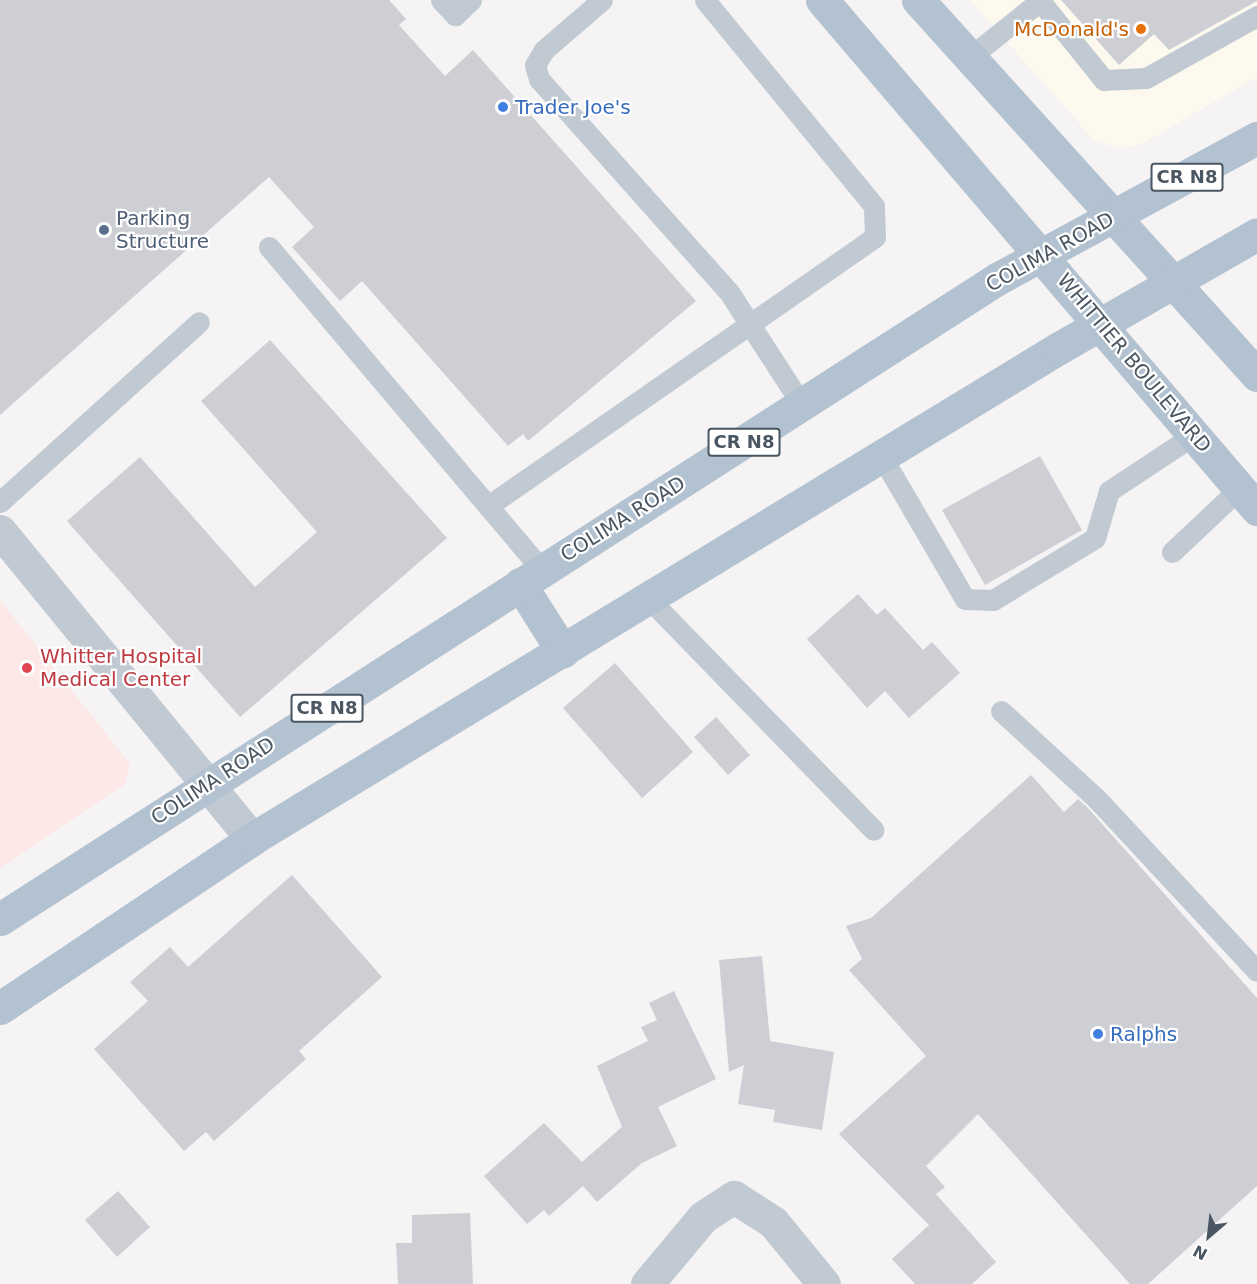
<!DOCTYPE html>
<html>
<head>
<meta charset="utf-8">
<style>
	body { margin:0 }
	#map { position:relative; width:1257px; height:1284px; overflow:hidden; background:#f5f3f3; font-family:"DejaVu Sans",sans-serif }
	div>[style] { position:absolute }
	.commercial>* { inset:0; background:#fdf9ef }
	.medical>* { inset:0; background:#fce8e6 }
	.building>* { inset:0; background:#cdcfd5 }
	.lane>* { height:21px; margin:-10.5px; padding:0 10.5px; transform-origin:10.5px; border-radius:10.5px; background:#c1cad2 }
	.street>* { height:33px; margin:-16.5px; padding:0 16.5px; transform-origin:16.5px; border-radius:16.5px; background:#c1cad2 }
	.primary>* { height:33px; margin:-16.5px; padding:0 16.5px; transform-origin:16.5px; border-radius:16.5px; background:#b3c2d1 }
	.dots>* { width:16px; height:16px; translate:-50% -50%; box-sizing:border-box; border:3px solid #fff; border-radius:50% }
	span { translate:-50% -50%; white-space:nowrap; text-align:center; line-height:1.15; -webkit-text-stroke:4.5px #fff; paint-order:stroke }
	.shield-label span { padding:2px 4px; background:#fff; border:2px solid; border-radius:4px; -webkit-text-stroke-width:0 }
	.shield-label { font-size:18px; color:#4a5661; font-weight:700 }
	.food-label { font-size:20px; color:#c56008 }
	.right { translate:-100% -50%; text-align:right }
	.shop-label { font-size:20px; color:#366cbe }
	.left { translate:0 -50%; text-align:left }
	.service-label { font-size:20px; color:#4e5e75 }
	.street-label { font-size:20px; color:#4a5661 }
	.health-label { font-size:20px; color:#be3a42 }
	.north { position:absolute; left:1179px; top:1206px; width:60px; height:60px; -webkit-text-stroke:4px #fff; paint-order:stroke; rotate:208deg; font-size:16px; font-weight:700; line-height:24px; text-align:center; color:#4a5661 }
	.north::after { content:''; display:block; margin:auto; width:21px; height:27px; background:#4a5661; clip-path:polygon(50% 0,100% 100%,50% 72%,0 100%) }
</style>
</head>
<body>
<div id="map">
	<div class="commercial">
		<i style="clip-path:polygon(970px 0,1257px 0,1257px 77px,1140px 145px,1118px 148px,1095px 141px)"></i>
	</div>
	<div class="medical">
		<i style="clip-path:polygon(0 600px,130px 764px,125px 784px,0 868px)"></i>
	</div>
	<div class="building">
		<i style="clip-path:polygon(0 0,389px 0,406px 19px,399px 25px,445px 76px,473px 50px,696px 301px,528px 441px,523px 434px,508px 446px,362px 281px,340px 301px,292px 247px,314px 227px,269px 177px,0 415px)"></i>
		<i style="clip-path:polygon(1061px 0,1257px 0,1257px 1px,1169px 50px,1154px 34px,1119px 65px)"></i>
		<i style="clip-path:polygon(270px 340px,447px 538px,240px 717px,67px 521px,140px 457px,255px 587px,317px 532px,201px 401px)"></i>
		<i style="clip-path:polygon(1040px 456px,1082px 530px,985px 585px,942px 510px)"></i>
		<i style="clip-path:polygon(858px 594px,877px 615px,885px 608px,923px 650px,932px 642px,960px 673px,909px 718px,885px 691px,867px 708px,807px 639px)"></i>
		<i style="clip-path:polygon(615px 663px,693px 752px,642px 798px,563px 708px)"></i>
		<i style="clip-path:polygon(716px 717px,750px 755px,728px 775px,694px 737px)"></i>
		<i style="clip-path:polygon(1031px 775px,1064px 812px,1078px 799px,1087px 807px,1257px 998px,1257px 1186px,1148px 1284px,1130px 1284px,978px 1114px,926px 1166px,945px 1187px,936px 1194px,996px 1262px,972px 1284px,915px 1284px,892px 1259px,929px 1225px,839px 1134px,926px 1056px,849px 970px,862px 959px,846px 926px,871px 918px)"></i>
		<i style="clip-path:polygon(292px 875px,382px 977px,299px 1051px,306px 1059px,214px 1141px,206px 1132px,184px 1151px,94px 1049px,148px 1001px,130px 982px,170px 947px,188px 967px)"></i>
		<i style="clip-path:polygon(762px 956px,770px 1041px,834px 1052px,822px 1130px,773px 1122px,775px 1110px,738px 1104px,744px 1065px,729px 1072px,719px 960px)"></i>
		<i style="clip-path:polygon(674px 991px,716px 1079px,658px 1107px,677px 1146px,642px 1163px,597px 1202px,583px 1186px,549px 1216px,544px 1210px,527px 1224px,484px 1176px,544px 1123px,582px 1162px,622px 1127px,597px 1066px,648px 1041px,641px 1027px,657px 1020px,649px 1003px)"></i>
		<i style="clip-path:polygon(118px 1191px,150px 1227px,117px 1257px,85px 1220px)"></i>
		<i style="clip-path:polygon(470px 1213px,473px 1284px,398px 1284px,396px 1243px,412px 1243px,412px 1215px)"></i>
	</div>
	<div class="lane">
		<i style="left:441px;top:0;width:21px;rotate:47deg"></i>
		<i style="left:455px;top:15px;width:22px;rotate:-43deg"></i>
		<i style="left:602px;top:0;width:77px;rotate:139.2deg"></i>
		<i style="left:544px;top:50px;width:17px;rotate:121deg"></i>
		<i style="left:535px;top:65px;width:15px;rotate:74deg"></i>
		<i style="left:539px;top:79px;width:285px;rotate:48.3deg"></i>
		<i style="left:729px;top:292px;width:135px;rotate:57.1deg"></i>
		<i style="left:970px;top:57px;width:90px;rotate:-38.7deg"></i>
		<i style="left:1040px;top:1px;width:102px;rotate:51deg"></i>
		<i style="left:1104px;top:80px;width:42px;rotate:-2.7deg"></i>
		<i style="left:1146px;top:78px;width:127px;rotate:-29.2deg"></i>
		<i style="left:269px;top:247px;width:423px;rotate:49.8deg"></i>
		<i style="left:882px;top:457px;width:164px;rotate:59.7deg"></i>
		<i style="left:965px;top:599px;width:28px;rotate:2deg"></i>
		<i style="left:993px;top:600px;width:119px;rotate:-31.3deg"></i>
		<i style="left:1095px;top:538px;width:49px;rotate:-73.4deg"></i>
		<i style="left:1109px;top:491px;width:103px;rotate:-33.5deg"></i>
		<i style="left:0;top:502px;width:268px;rotate:-42.1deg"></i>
		<i style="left:488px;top:506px;width:471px;rotate:-34.8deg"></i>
		<i style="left:875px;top:237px;width:31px;rotate:-92deg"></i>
		<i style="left:874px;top:206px;width:266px;rotate:-129.4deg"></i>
		<i style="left:1172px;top:552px;width:93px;rotate:-43.3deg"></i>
		<i style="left:649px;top:599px;width:322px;rotate:45.8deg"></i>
		<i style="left:1001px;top:711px;width:129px;rotate:42.5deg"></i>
		<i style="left:1096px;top:798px;width:236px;rotate:47.1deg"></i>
	</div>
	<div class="street">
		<i style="left:0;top:531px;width:398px;rotate:50.7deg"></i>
		<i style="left:647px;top:1284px;width:87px;rotate:-50.1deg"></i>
		<i style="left:703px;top:1217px;width:37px;rotate:-33deg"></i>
		<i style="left:734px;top:1197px;width:46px;rotate:32.7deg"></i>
		<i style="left:773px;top:1222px;width:80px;rotate:50.6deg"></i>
	</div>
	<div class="primary">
		<i style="left:822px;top:0;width:670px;rotate:49.48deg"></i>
		<i style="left:918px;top:0;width:506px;rotate:47.89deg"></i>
		<i style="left:520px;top:584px;width:80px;rotate:57.7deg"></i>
		<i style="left:0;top:919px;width:1185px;rotate:-32.7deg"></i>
		<i style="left:997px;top:279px;width:296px;rotate:-28.5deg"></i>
		<i style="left:0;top:1008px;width:303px;rotate:-33.8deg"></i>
		<i style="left:252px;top:839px;width:945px;rotate:-31.32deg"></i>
		<i style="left:1059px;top:348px;width:228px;rotate:-29.9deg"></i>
	</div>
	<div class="dots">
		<i style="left:1141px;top:29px;background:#e8710a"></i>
		<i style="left:503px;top:107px;background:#3f7fe0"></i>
		<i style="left:104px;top:230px;background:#5c6f8a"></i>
		<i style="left:27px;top:668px;background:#e0444e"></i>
		<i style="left:1098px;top:1034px;background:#3f7fe0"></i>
	</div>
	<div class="shield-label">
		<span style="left:1187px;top:177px">CR N8</span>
		<span style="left:744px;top:442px">CR N8</span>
		<span style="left:327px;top:708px">CR N8</span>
	</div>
	<div class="food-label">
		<span class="right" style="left:1129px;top:29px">McDonald's</span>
	</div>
	<div class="shop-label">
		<span class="left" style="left:515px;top:107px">Trader Joe's</span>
		<span class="left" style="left:1110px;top:1034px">Ralphs</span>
	</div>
	<div class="service-label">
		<span class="left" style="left:116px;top:230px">Parking<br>Structure</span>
	</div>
	<div class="street-label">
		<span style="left:1050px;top:252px;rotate:-29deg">COLIMA ROAD</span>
		<span style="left:1134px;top:363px;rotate:50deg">WHITTIER BOULEVARD</span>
		<span style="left:623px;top:519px;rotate:-32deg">COLIMA ROAD</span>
		<span style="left:213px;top:781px;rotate:-33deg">COLIMA ROAD</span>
	</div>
	<div class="health-label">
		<span class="left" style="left:40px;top:668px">Whitter Hospital<br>Medical Center</span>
	</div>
	<div class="north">N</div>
</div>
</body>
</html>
